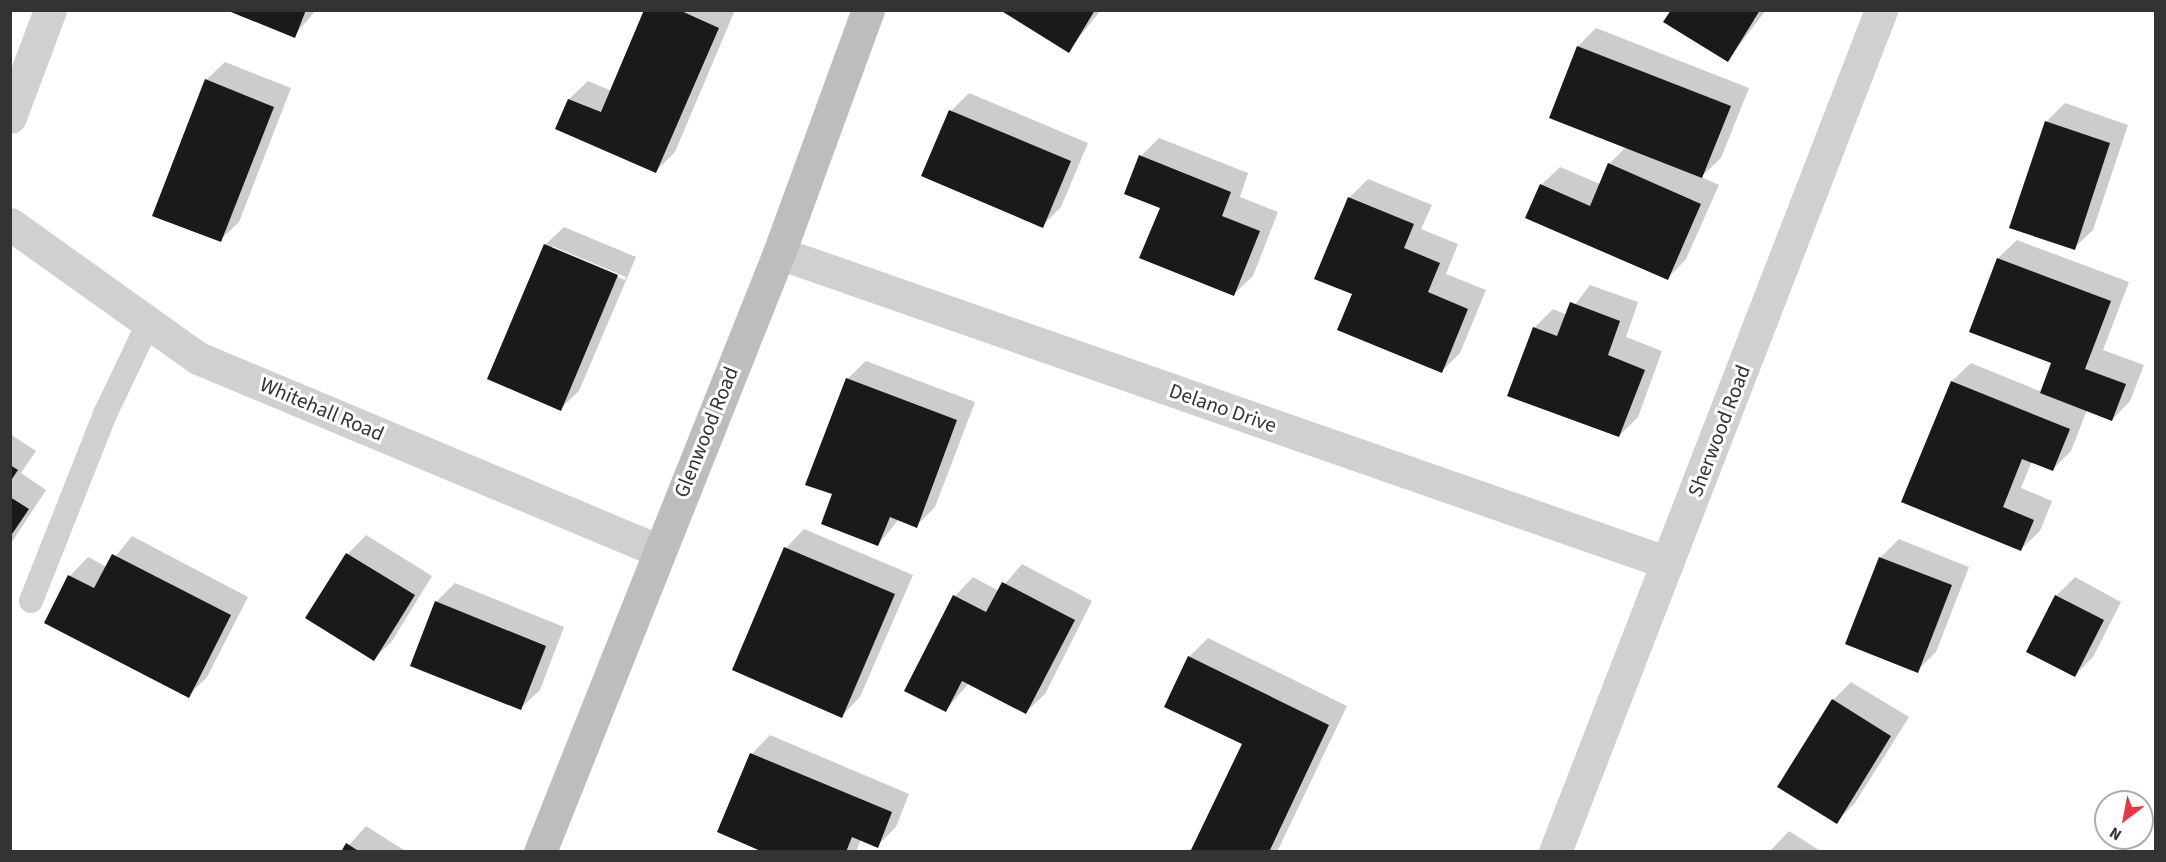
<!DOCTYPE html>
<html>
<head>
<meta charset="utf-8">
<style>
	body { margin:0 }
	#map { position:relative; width:2166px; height:862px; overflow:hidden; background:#fff; font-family:"Source Sans 3",sans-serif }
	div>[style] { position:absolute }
	.shadow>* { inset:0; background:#0003 }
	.building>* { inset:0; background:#1a1a1a }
	.lane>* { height:24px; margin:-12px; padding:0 12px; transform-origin:12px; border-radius:12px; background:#d0d0d0 }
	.street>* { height:33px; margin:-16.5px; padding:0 16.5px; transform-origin:16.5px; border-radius:16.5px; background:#d0d0d0 }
	.secondary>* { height:33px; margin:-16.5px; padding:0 16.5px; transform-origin:16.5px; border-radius:16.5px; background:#bdbdbd }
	span { translate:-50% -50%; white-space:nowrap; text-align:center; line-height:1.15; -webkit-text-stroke:6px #fff; paint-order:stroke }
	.street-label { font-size:21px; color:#333 }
	.frame { position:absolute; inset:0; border:12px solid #333; pointer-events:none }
	.north { position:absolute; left:2094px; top:790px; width:60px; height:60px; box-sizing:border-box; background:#fff; border:2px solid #adadad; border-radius:50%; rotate:212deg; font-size:16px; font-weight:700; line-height:24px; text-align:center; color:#333 }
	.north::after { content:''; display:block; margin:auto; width:21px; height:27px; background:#e63946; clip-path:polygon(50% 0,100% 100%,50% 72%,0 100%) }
</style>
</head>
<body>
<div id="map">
	<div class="shadow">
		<i style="clip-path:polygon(230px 10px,316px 10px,294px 36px)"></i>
		<i style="clip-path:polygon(646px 10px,735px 10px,675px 152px,656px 171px,557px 128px,569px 99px,588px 81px,612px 91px)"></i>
		<i style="clip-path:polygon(1003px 10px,1101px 10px,1068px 51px)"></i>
		<i style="clip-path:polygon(1672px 10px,1766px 10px,1728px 60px)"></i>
		<i style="clip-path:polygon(1596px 28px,1749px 88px,1721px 158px,1701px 177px,1719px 185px,1686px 259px,1668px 278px,1541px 185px,1560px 167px,1600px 184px,1609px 164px,1626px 147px,1578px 46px)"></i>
		<i style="clip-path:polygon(225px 62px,291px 88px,239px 222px,220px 240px,206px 80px)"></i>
		<i style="clip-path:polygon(969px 93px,1088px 143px,1061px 207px,1042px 226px,951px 111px)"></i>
		<i style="clip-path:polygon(2065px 103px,2128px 125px,2093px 230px,2074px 248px,2046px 122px)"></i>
		<i style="clip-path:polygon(1159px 138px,1248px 173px,1240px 197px,1278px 212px,1253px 276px,1234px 294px,1162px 207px,1141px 156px)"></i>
		<i style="clip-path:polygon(1368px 179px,1432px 205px,1421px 229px,1458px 244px,1446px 274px,1486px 290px,1460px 353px,1441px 372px,1354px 294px,1349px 198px)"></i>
		<i style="clip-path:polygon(evenodd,564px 227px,636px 257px,579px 391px,560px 409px,545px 245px,564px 227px,552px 246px,626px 277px,625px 280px,552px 249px,552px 246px)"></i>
		<i style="clip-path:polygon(2017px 240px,2129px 282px,2103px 350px,2144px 365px,2130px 401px,2112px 420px,2087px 410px,2071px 451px,2052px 470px,2032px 461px,2021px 488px,2052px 501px,2040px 531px,2021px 549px,1903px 502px,1952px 381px,1971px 363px,2042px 392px,2053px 362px,1998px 258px)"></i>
		<i style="clip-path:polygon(1590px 285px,1638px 302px,1626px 337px,1662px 351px,1638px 417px,1619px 436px,1534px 328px,1553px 309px,1567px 315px)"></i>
		<i style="clip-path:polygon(866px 361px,975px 402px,935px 507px,916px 526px,899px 519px,878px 545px,834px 493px,847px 379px)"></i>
		<i style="clip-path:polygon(10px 434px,36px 451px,21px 473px,46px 490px,10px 545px)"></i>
		<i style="clip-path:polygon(804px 529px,913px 575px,860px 697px,842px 716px,734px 670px,786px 548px)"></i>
		<i style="clip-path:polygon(366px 535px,432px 576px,392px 641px,374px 659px,307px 618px,348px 554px)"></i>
		<i style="clip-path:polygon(132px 536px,248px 597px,207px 677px,188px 696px,46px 622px,70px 576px,88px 557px,107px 567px)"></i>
		<i style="clip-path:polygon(1899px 539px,1969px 567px,1936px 652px,1917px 671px,1880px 558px)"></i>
		<i style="clip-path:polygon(1022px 564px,1092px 601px,1045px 694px,1026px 712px,969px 683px,945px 711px,955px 596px,973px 577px,999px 591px)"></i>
		<i style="clip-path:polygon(2075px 577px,2121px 602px,2093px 657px,2074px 676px,2056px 596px)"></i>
		<i style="clip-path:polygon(455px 583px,564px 627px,540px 690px,521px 708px,436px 602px)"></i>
		<i style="clip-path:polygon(1208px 638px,1347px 706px,1277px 852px,1191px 852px,1244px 744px,1189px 657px)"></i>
		<i style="clip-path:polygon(1851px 682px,1909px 717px,1855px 803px,1836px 822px,1833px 700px)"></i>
		<i style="clip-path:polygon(770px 735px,909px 794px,896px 827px,877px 846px,861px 839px,856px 852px,767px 852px,752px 754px)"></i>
		<i style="clip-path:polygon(366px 826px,407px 852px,343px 852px)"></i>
		<i style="clip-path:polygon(1789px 831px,1822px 852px,1769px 852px)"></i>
	</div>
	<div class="building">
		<i style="clip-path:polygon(226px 10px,306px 10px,295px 38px)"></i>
		<i style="clip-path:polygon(644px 10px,679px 10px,719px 28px,656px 173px,555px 129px,568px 99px,601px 112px)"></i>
		<i style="clip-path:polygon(1000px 10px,1095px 10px,1069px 53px)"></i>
		<i style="clip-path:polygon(1671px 10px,1760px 10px,1728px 62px,1663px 22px)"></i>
		<i style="clip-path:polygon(1577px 46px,1731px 106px,1702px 178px,1549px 118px)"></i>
		<i style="clip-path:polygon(205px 79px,274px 107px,221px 242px,152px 216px)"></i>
		<i style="clip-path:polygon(949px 110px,1071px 161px,1043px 228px,921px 176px)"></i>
		<i style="clip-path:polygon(2045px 121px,2110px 143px,2075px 250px,2009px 228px)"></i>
		<i style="clip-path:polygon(1139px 155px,1231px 192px,1222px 216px,1260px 231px,1234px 296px,1139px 258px,1160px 208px,1124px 194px)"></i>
		<i style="clip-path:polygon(1608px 163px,1701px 204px,1668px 280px,1525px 218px,1540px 184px,1590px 206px)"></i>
		<i style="clip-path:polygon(1348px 197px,1414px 224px,1404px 248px,1440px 263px,1428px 292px,1468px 309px,1442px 373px,1337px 330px,1352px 294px,1314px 279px)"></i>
		<i style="clip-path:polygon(544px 244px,618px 275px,561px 411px,487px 379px)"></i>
		<i style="clip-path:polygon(1997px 258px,2111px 301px,2085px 369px,2126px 384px,2112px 421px,2040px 393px,2051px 363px,1969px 332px)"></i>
		<i style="clip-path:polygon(1570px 302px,1620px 321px,1608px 355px,1645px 370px,1619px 437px,1507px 396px,1533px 327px,1557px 336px)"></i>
		<i style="clip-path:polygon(846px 378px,957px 420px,917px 528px,890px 517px,878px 546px,821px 524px,832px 494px,805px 485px)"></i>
		<i style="clip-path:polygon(1951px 381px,2070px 429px,2053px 471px,2022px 459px,2003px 507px,2034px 520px,2021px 551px,1901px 502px)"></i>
		<i style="clip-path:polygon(10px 465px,18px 470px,10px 482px)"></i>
		<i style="clip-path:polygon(10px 497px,29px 509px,10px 537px)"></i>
		<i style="clip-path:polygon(784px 547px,895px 594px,842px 718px,732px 670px)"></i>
		<i style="clip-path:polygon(346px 553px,415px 595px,374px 661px,305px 618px)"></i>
		<i style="clip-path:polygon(112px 554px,231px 615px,189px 698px,44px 623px,68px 575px,94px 588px)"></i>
		<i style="clip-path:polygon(1879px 557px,1952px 585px,1918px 673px,1845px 644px)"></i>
		<i style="clip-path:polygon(1002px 582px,1075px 620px,1026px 714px,962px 681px,946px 712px,904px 691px,953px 595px,986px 612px)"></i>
		<i style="clip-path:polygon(2055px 595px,2104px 620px,2075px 677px,2026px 652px)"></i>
		<i style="clip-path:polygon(435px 601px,546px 646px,521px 710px,410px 666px)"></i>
		<i style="clip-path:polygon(1188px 656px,1329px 725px,1269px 852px,1190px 852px,1242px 744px,1164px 707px)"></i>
		<i style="clip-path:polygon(1832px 699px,1891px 736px,1837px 824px,1777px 787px)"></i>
		<i style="clip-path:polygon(750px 753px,892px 812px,878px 848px,852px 837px,846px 852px,763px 852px,717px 832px)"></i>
		<i style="clip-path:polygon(346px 843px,360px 852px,341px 852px)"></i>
	</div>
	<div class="lane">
		<i style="left:31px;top:601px;width:203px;rotate:-68.4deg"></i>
		<i style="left:106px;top:412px;width:100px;rotate:-64.5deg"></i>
	</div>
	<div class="street">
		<i style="left:10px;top:117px;width:114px;rotate:-69.5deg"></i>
		<i style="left:10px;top:224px;width:231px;rotate:35.5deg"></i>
		<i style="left:198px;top:358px;width:498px;rotate:22.7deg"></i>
		<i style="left:779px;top:253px;width:941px;rotate:19.22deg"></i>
		<i style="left:1555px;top:852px;width:903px;rotate:-68.83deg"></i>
	</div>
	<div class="secondary">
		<i style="left:540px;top:852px;width:645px;rotate:-68.25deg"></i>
		<i style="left:779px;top:253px;width:259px;rotate:-69.9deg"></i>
	</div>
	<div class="street-label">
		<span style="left:1223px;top:408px;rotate:19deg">Delano Drive</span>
		<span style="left:322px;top:409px;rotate:23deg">Whitehall Road</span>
		<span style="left:1719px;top:431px;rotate:-69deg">Sherwood Road</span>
		<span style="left:706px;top:432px;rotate:-68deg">Glenwood Road</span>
	</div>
	<div class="frame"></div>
	<div class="north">N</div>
</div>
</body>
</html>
